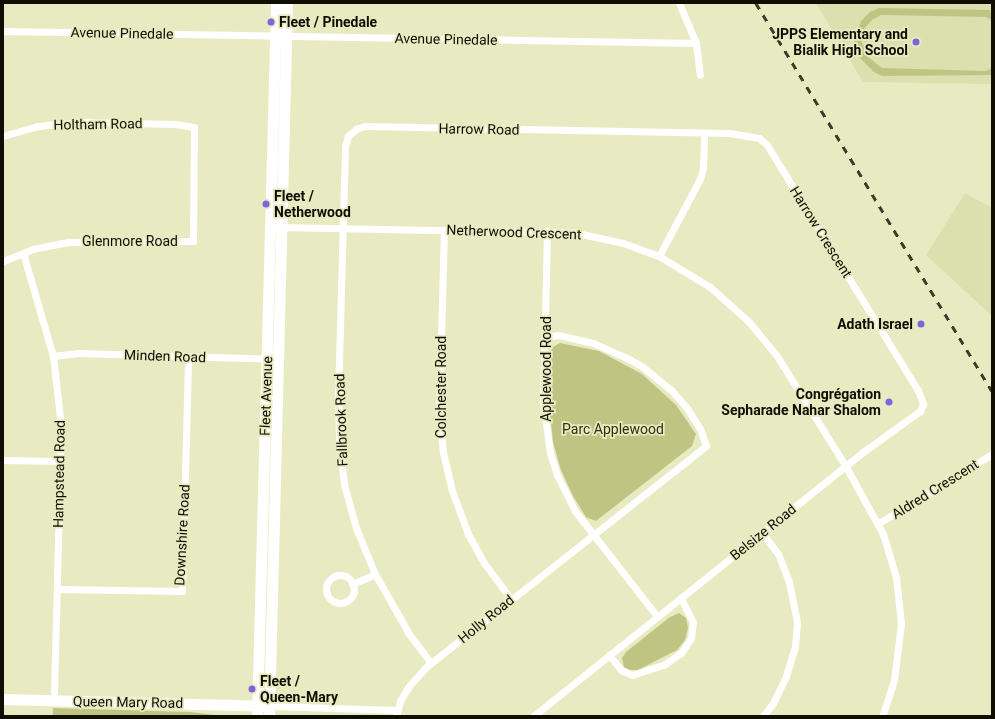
<!DOCTYPE html>
<html>
<head>
<meta charset="utf-8">
<style>
	body { margin:0 }
	#map { position:relative; width:995px; height:719px; overflow:hidden; background:#e8ebc1; font-family:Roboto,sans-serif }
	div>[style] { position:absolute }
	.built>* { inset:0; background:#dce0ae }
	.green>* { inset:0; background:#c0c482 }
	.street>* { height:7px; margin:-3.5px; padding:0 3.5px; transform-origin:3.5px; border-radius:3.5px; background:#fff }
	.street>.ring { margin:-3.5px; padding:0; box-sizing:content-box; background:none; border:7px solid #fff; border-radius:50% }
	.secondary>* { height:11px; margin:-5.5px; padding:0 5.5px; transform-origin:5.5px; border-radius:5.5px; background:#fff }
	.rail>* { height:2.5px; margin-top:-1.25px; transform-origin:0; background:repeating-linear-gradient(90deg,#3a3b29 0 7px,transparent 0 14px) }
	.dots>* { width:11px; height:11px; translate:-50% -50%; box-sizing:border-box; border:2px solid #e8ebc1; border-radius:50% }
	span { translate:-50% -50%; white-space:nowrap; text-align:center; line-height:1.15; -webkit-text-stroke:3.5px #e8ebc1; paint-order:stroke }
	.poi-label { font-size:14px; color:#0e0e02; font-weight:700 }
	.left { translate:0 -50%; text-align:left }
	.right { translate:-100% -50%; text-align:right }
	.street-label { font-size:14px; color:#0e0e02 }
	.park-label { font-size:14px; color:#2e2f0a }
	.frame { position:absolute; inset:0; border:4px solid #0e0e02; pointer-events:none }
</style>
</head>
<body>
<div id="map">
	<div class="built">
		<i style="clip-path:polygon(816px 3px,992px 3px,992px 84px,863px 82px)"></i>
		<i style="clip-path:polygon(965px 193px,992px 208px,992px 316px,926px 255px)"></i>
	</div>
	<div class="green">
		<i style="clip-path:polygon(879px 8px,990px 10px,992px 20px,986px 17px,881px 15px,872px 20px,864px 29px,861px 40px,867px 56px,882px 68px,986px 71px,992px 68px,992px 75px,882px 76px,874px 72px,861px 59px,854px 41px,861px 21px,870px 12px)"></i>
		<i style="clip-path:polygon(560px 343px,599px 351px,642px 374px,676px 405px,696px 434px,692px 446px,596px 521px,586px 517px,573px 496px,561px 470px,553px 442px,549px 402px,550px 353px,553px 347px)"></i>
		<i style="clip-path:polygon(679px 613px,686px 618px,688px 628px,685px 640px,677px 650px,638px 670px,630px 670px,624px 667px,622px 658px,626px 652px,670px 617px)"></i>
		<i style="clip-path:polygon(53px 708px,190px 712px,223px 716px,53px 716px)"></i>
	</div>
	<div class="street">
		<i style="left:679px;top:3px;width:43px;rotate:67deg"></i>
		<i style="left:696px;top:43px;width:32px;rotate:83deg"></i>
		<i style="left:3px;top:31px;width:693px;rotate:0.99deg"></i>
		<i style="left:3px;top:136px;width:36px;rotate:-16deg"></i>
		<i style="left:38px;top:126px;width:42px;rotate:-5.4deg"></i>
		<i style="left:80px;top:122px;width:95px;rotate:1.2deg"></i>
		<i style="left:175px;top:124px;width:19px;rotate:9deg"></i>
		<i style="left:194px;top:127px;width:114px;rotate:90.5deg"></i>
		<i style="left:193px;top:241px;width:125px;rotate:179.5deg"></i>
		<i style="left:68px;top:242px;width:36px;rotate:169deg"></i>
		<i style="left:33px;top:249px;width:32px;rotate:158deg"></i>
		<i style="left:277px;top:227px;width:300px;rotate:1.1deg"></i>
		<i style="left:577px;top:233px;width:47px;rotate:12.3deg"></i>
		<i style="left:623px;top:243px;width:38px;rotate:20deg"></i>
		<i style="left:659px;top:256px;width:60px;rotate:31.3deg"></i>
		<i style="left:710px;top:287px;width:52px;rotate:41.9deg"></i>
		<i style="left:749px;top:322px;width:44px;rotate:50.5deg"></i>
		<i style="left:777px;top:356px;width:131px;rotate:58.1deg"></i>
		<i style="left:846px;top:467px;width:77px;rotate:61.1deg"></i>
		<i style="left:883px;top:534px;width:45px;rotate:73.2deg"></i>
		<i style="left:896px;top:577px;width:47px;rotate:83.9deg"></i>
		<i style="left:901px;top:624px;width:56px;rotate:97.1deg"></i>
		<i style="left:894px;top:680px;width:38px;rotate:108deg"></i>
		<i style="left:444px;top:230px;width:184px;rotate:91.6deg"></i>
		<i style="left:439px;top:414px;width:38px;rotate:84deg"></i>
		<i style="left:443px;top:452px;width:37px;rotate:77deg"></i>
		<i style="left:451px;top:488px;width:49px;rotate:69.7deg"></i>
		<i style="left:468px;top:534px;width:33px;rotate:61deg"></i>
		<i style="left:484px;top:563px;width:45px;rotate:53.1deg"></i>
		<i style="left:547px;top:231px;width:171px;rotate:91.3deg"></i>
		<i style="left:543px;top:402px;width:51px;rotate:82.2deg"></i>
		<i style="left:550px;top:453px;width:23px;rotate:72deg"></i>
		<i style="left:557px;top:475px;width:40px;rotate:63.4deg"></i>
		<i style="left:575px;top:511px;width:133px;rotate:52deg"></i>
		<i style="left:23px;top:253px;width:107px;rotate:73.8deg"></i>
		<i style="left:53px;top:356px;width:70px;rotate:83.5deg"></i>
		<i style="left:61px;top:426px;width:275px;rotate:91.5deg"></i>
		<i style="left:659px;top:256px;width:87px;rotate:-62deg"></i>
		<i style="left:700px;top:179px;width:11px;rotate:-75deg"></i>
		<i style="left:703px;top:168px;width:35px;rotate:-88deg"></i>
		<i style="left:53px;top:356px;width:25px;rotate:-7deg"></i>
		<i style="left:78px;top:353px;width:200px;rotate:1.7deg"></i>
		<i style="left:3px;top:460px;width:57px;rotate:1deg"></i>
		<i style="left:879px;top:523px;width:132px;rotate:-31.4deg"></i>
		<i class="ring" style="left:326px;top:575px;width:21px;height:21px"></i>
		<i style="left:352px;top:584px;width:25px;rotate:-23deg"></i>
		<i style="left:58px;top:589px;width:124px;rotate:0.9deg"></i>
		<i style="left:182px;top:591px;width:234px;rotate:-88.5deg"></i>
		<i style="left:609px;top:655px;width:19px;rotate:51deg"></i>
		<i style="left:621px;top:670px;width:12px;rotate:24deg"></i>
		<i style="left:632px;top:675px;width:35px;rotate:-18deg"></i>
		<i style="left:665px;top:664px;width:19px;rotate:-35deg"></i>
		<i style="left:681px;top:653px;width:18px;rotate:-56deg"></i>
		<i style="left:691px;top:638px;width:16px;rotate:-83deg"></i>
		<i style="left:693px;top:622px;width:27px;rotate:-117deg"></i>
		<i style="left:431px;top:663px;width:39px;rotate:-127deg"></i>
		<i style="left:408px;top:632px;width:67px;rotate:-119.6deg"></i>
		<i style="left:375px;top:574px;width:50px;rotate:-112.4deg"></i>
		<i style="left:356px;top:528px;width:46px;rotate:-105.3deg"></i>
		<i style="left:344px;top:484px;width:46px;rotate:-96.2deg"></i>
		<i style="left:339px;top:438px;width:40px;rotate:-91.4deg"></i>
		<i style="left:338px;top:398px;width:252px;rotate:-88.4deg"></i>
		<i style="left:345px;top:146px;width:10px;rotate:-73deg"></i>
		<i style="left:348px;top:136px;width:11px;rotate:-41deg"></i>
		<i style="left:356px;top:129px;width:9px;rotate:-18deg"></i>
		<i style="left:365px;top:126px;width:365px;rotate:1.1deg"></i>
		<i style="left:730px;top:133px;width:29px;rotate:10deg"></i>
		<i style="left:759px;top:138px;width:11px;rotate:41deg"></i>
		<i style="left:767px;top:145px;width:288px;rotate:58.4deg"></i>
		<i style="left:918px;top:390px;width:15px;rotate:70deg"></i>
		<i style="left:923px;top:404px;width:8px;rotate:113deg"></i>
		<i style="left:920px;top:411px;width:70px;rotate:144.3deg"></i>
		<i style="left:863px;top:452px;width:423px;rotate:141.3deg"></i>
		<i style="left:269px;top:706px;width:128px;rotate:1.8deg"></i>
		<i style="left:396px;top:716px;width:16px;rotate:-75deg"></i>
		<i style="left:400px;top:701px;width:17px;rotate:-59deg"></i>
		<i style="left:409px;top:686px;width:25px;rotate:-48deg"></i>
		<i style="left:426px;top:667px;width:357px;rotate:-38.3deg"></i>
		<i style="left:706px;top:446px;width:18px;rotate:-109deg"></i>
		<i style="left:700px;top:429px;width:26px;rotate:-122deg"></i>
		<i style="left:686px;top:407px;width:23px;rotate:-131deg"></i>
		<i style="left:671px;top:390px;width:36px;rotate:-141deg"></i>
		<i style="left:643px;top:367px;width:16px;rotate:-150deg"></i>
		<i style="left:629px;top:359px;width:39px;rotate:-156deg"></i>
		<i style="left:593px;top:343px;width:36px;rotate:-167deg"></i>
		<i style="left:558px;top:335px;width:13px;rotate:171deg"></i>
		<i style="left:763px;top:716px;width:16px;rotate:-52deg"></i>
		<i style="left:773px;top:703px;width:30px;rotate:-64deg"></i>
		<i style="left:786px;top:676px;width:31px;rotate:-73deg"></i>
		<i style="left:795px;top:646px;width:24px;rotate:-85deg"></i>
		<i style="left:797px;top:622px;width:41px;rotate:-101.3deg"></i>
		<i style="left:789px;top:582px;width:30px;rotate:-111deg"></i>
		<i style="left:778px;top:554px;width:26px;rotate:-126deg"></i>
	</div>
	<div class="secondary">
		<i style="left:3px;top:699px;width:261px;rotate:1.5deg"></i>
		<i style="left:257px;top:716px;width:713px;rotate:-88.47deg"></i>
		<i style="left:269px;top:716px;width:713px;rotate:-88.55deg"></i>
	</div>
	<div class="rail">
		<i style="left:756px;top:3px;width:454px;rotate:58.7deg"></i>
	</div>
	<div class="dots">
		<i style="left:271px;top:22px;background:#7f62dd"></i>
		<i style="left:916px;top:42px;background:#7f62dd"></i>
		<i style="left:266px;top:204px;background:#7f62dd"></i>
		<i style="left:921px;top:324px;background:#7f62dd"></i>
		<i style="left:889px;top:402px;background:#7f62dd"></i>
		<i style="left:252px;top:689px;background:#7f62dd"></i>
	</div>
	<div class="poi-label">
		<span class="left" style="left:279px;top:22px">Fleet / Pinedale</span>
		<span class="right" style="left:908px;top:42px">JPPS Elementary and<br>Bialik High School</span>
		<span class="left" style="left:274px;top:204px">Fleet /<br>Netherwood</span>
		<span class="right" style="left:913px;top:324px">Adath Israel</span>
		<span class="right" style="left:881px;top:402px">Congrégation<br>Sepharade Nahar Shalom</span>
		<span class="left" style="left:260px;top:689px">Fleet /<br>Queen-Mary</span>
	</div>
	<div class="street-label">
		<span style="left:122px;top:33px;rotate:1deg">Avenue Pinedale</span>
		<span style="left:446px;top:39px;rotate:1deg">Avenue Pinedale</span>
		<span style="left:98px;top:124px;rotate:-1deg">Holtham Road</span>
		<span style="left:479px;top:129px;rotate:1deg">Harrow Road</span>
		<span style="left:514px;top:232px;rotate:2deg">Netherwood Crescent</span>
		<span style="left:821px;top:232px;rotate:58deg">Harrow Crescent</span>
		<span style="left:130px;top:241px">Glenmore Road</span>
		<span style="left:165px;top:356px;rotate:2deg">Minden Road</span>
		<span style="left:546px;top:369px;rotate:-90deg">Applewood Road</span>
		<span style="left:441px;top:387px;rotate:-90deg">Colchester Road</span>
		<span style="left:266px;top:396px;rotate:-88deg">Fleet Avenue</span>
		<span style="left:341px;top:420px;rotate:-92deg">Fallbrook Road</span>
		<span style="left:59px;top:474px;rotate:-89deg">Hampstead Road</span>
		<span style="left:935px;top:489px;rotate:-32deg">Aldred Crescent</span>
		<span style="left:763px;top:532px;rotate:-39deg">Belsize Road</span>
		<span style="left:182px;top:535px;rotate:-87deg">Downshire Road</span>
		<span style="left:486px;top:619px;rotate:-39deg">Holly Road</span>
		<span style="left:128px;top:702px;rotate:1deg">Queen Mary Road</span>
	</div>
	<div class="park-label">
		<span style="left:613px;top:429px">Parc Applewood</span>
	</div>
	<div class="frame"></div>
</div>
</body>
</html>
